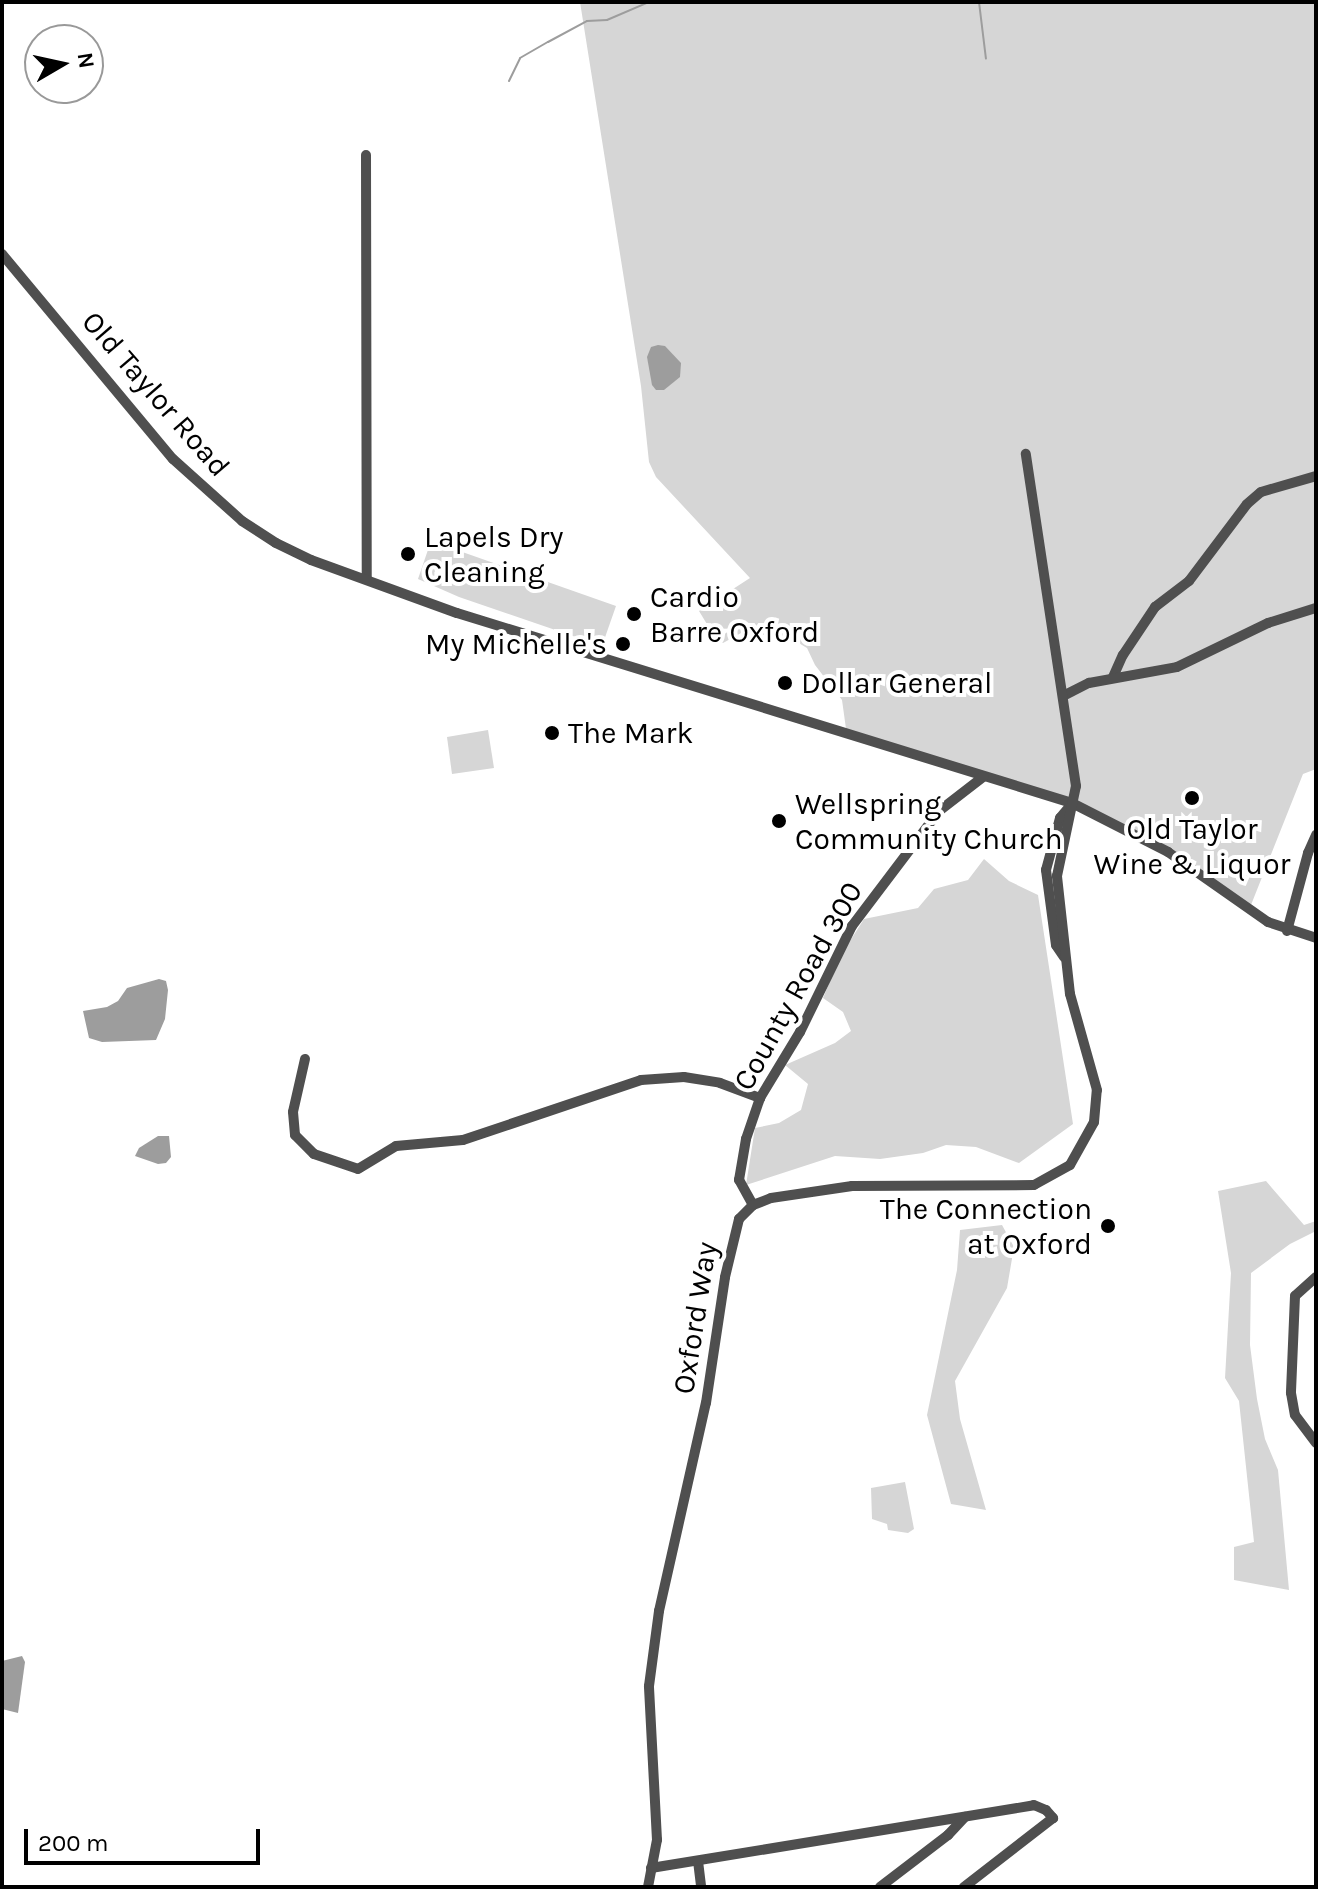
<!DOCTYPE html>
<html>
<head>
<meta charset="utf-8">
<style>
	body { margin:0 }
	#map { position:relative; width:1318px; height:1889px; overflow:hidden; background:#fff; font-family:Karla,sans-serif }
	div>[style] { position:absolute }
	.green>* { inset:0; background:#d6d6d6 }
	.water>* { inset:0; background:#9d9d9d }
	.stream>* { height:2px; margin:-1px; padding:0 1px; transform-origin:1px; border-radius:1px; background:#9d9d9d }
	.minor>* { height:10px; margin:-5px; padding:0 5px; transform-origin:5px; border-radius:5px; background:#4f4f4f }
	.dots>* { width:22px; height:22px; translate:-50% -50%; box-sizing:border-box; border:4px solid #fff; border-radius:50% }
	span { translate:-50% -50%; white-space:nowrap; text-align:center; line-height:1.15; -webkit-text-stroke:8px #fff; paint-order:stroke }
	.street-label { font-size:30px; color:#000 }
	.poi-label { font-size:30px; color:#000 }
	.left { translate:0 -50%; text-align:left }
	.right { translate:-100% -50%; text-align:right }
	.frame { position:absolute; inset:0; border:4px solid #000; pointer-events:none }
	.north { position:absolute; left:24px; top:24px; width:80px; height:80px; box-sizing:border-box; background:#fff; border:2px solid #999; border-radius:50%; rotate:81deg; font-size:22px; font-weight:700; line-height:32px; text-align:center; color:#000 }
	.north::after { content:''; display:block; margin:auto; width:28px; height:36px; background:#000; clip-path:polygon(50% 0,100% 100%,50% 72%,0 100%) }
	.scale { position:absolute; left:24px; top:1829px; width:236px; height:36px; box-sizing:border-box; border:4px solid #000; border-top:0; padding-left:10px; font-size:24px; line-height:28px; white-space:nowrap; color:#000; -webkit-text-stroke:6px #fff; paint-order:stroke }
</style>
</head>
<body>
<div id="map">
	<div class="green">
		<i style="clip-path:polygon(580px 2px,1316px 2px,1316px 769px,1303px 774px,1249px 910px,1171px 854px,1072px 803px,847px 736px,842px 700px,815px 665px,807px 648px,792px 639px,771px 632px,767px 637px,752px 627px,723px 643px,716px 639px,699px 611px,750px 578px,656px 477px,649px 462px,641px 386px)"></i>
		<i style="clip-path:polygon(431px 541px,616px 606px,602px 646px,459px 597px,418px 579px)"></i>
		<i style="clip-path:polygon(488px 730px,494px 768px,452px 774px,447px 737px)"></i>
		<i style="clip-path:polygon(984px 859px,1009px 881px,1038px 895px,1073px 1124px,1019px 1163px,976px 1147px,946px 1145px,923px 1153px,880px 1159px,835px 1156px,746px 1185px,755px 1128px,779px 1123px,801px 1110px,808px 1084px,785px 1065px,835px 1043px,851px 1031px,843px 1012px,823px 998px,841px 955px,864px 919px,918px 908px,934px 889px,968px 880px)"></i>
		<i style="clip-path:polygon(1266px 1181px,1304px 1225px,1316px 1221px,1316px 1231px,1290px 1244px,1251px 1273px,1250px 1345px,1257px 1399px,1265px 1439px,1278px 1470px,1289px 1590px,1234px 1580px,1234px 1547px,1254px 1542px,1239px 1401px,1225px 1378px,1231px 1273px,1218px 1191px)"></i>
		<i style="clip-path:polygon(1002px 1225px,1014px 1247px,1007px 1288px,955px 1381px,960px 1419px,986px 1510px,951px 1504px,927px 1415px,957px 1270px,960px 1230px)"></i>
		<i style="clip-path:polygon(905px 1482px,914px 1529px,908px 1533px,888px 1530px,887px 1524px,872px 1519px,871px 1488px)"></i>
	</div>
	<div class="water">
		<i style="clip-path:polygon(658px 345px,665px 346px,681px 363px,680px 377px,664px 390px,656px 390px,652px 385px,647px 357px,651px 347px)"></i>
		<i style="clip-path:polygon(159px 979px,166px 981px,168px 990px,165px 1019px,156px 1040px,102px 1042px,89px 1038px,83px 1011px,107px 1007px,118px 1001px,127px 988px)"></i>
		<i style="clip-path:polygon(158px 1136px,169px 1136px,171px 1157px,166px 1163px,158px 1164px,135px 1156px,139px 1148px)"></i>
		<i style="clip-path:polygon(22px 1656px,25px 1662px,18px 1713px,2px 1709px,2px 1661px)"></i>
	</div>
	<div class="stream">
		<i style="left:979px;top:2px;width:57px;rotate:83deg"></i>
		<i style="left:509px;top:81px;width:25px;rotate:-64deg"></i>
		<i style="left:520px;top:58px;width:32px;rotate:-30deg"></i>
		<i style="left:548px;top:42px;width:44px;rotate:-28.3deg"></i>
		<i style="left:587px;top:21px;width:20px;rotate:-3deg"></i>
		<i style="left:607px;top:20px;width:46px;rotate:-23.2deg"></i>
	</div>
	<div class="minor">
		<i style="left:366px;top:155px;width:424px;rotate:89.9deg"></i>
		<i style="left:2px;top:254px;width:267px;rotate:50.2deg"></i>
		<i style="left:173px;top:459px;width:93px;rotate:41.9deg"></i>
		<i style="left:242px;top:521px;width:40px;rotate:32.9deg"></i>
		<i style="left:276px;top:543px;width:39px;rotate:26deg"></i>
		<i style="left:311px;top:560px;width:155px;rotate:20deg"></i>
		<i style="left:457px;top:613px;width:644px;rotate:17.17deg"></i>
		<i style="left:1072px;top:803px;width:108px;rotate:27deg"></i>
		<i style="left:1168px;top:852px;width:122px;rotate:35deg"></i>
		<i style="left:1268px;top:922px;width:51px;rotate:18.4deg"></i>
		<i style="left:1113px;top:677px;width:24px;rotate:-66deg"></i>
		<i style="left:1123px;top:655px;width:58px;rotate:-56.3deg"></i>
		<i style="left:1155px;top:607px;width:43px;rotate:-37.4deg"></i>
		<i style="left:1189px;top:581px;width:96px;rotate:-53deg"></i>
		<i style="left:1247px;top:504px;width:18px;rotate:-41deg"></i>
		<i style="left:1261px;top:492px;width:57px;rotate:-16.2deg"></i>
		<i style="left:1063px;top:696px;width:29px;rotate:-27deg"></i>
		<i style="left:1089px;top:683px;width:89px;rotate:-10.3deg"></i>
		<i style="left:1177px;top:667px;width:101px;rotate:-25.8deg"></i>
		<i style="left:1268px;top:623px;width:50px;rotate:-17.4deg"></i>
		<i style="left:1287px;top:931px;width:81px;rotate:-74.9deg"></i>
		<i style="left:1308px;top:853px;width:20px;rotate:-66deg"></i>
		<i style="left:1064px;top:957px;width:14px;rotate:-124deg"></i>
		<i style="left:1056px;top:945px;width:76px;rotate:-97.6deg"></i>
		<i style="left:1046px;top:870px;width:54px;rotate:-74.9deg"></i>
		<i style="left:1060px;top:818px;width:17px;rotate:-50deg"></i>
		<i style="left:305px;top:1059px;width:54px;rotate:102.8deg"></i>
		<i style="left:293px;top:1112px;width:23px;rotate:85deg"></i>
		<i style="left:295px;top:1135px;width:27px;rotate:45deg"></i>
		<i style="left:314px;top:1154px;width:46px;rotate:18.8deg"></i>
		<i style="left:358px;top:1169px;width:44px;rotate:-31.2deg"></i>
		<i style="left:396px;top:1146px;width:67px;rotate:-5.1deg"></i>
		<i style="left:463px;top:1140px;width:188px;rotate:-18.6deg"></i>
		<i style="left:641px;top:1080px;width:43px;rotate:-4deg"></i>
		<i style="left:684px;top:1077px;width:36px;rotate:9deg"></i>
		<i style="left:720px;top:1083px;width:43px;rotate:20.6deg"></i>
		<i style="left:753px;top:1205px;width:29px;rotate:-119deg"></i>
		<i style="left:739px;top:1180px;width:42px;rotate:-80.3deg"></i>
		<i style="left:746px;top:1139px;width:43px;rotate:-71.1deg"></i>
		<i style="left:760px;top:1098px;width:77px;rotate:-58.8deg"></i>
		<i style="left:800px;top:1032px;width:118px;rotate:-63.9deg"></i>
		<i style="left:852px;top:926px;width:144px;rotate:-52.9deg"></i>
		<i style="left:939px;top:811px;width:56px;rotate:-37.7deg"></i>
		<i style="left:1316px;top:1277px;width:28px;rotate:138deg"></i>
		<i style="left:1295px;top:1296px;width:97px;rotate:92.4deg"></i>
		<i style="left:1291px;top:1393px;width:22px;rotate:80deg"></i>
		<i style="left:1295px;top:1415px;width:35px;rotate:53deg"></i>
		<i style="left:698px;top:1861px;width:26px;rotate:83deg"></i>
		<i style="left:651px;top:1868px;width:388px;rotate:-9.3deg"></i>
		<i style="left:1034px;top:1805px;width:13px;rotate:23deg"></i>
		<i style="left:1046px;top:1810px;width:11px;rotate:49deg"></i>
		<i style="left:1053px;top:1818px;width:113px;rotate:142.2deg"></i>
		<i style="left:648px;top:1887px;width:48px;rotate:-79.2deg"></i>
		<i style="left:657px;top:1840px;width:154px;rotate:-93deg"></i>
		<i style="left:649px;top:1686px;width:76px;rotate:-82.4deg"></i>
		<i style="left:659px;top:1611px;width:213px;rotate:-77.3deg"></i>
		<i style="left:706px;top:1403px;width:127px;rotate:-81.4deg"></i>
		<i style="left:725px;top:1277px;width:60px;rotate:-76.4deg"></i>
		<i style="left:739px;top:1219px;width:20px;rotate:-45deg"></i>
		<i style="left:753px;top:1205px;width:19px;rotate:-21deg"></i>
		<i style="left:771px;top:1198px;width:82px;rotate:-8.4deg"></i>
		<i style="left:852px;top:1186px;width:182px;rotate:-0.3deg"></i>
		<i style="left:1034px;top:1185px;width:41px;rotate:-29.1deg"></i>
		<i style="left:1070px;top:1165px;width:49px;rotate:-60.8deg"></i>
		<i style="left:1094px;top:1122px;width:32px;rotate:-85deg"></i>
		<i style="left:1097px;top:1090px;width:100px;rotate:-105.7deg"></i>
		<i style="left:1070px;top:994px;width:119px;rotate:-96.3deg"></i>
		<i style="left:1057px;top:876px;width:92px;rotate:-78.1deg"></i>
		<i style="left:1076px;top:786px;width:336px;rotate:-98.6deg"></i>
		<i style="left:880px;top:1887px;width:86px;rotate:-37.4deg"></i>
		<i style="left:948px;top:1835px;width:25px;rotate:-47deg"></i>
	</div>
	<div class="dots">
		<i style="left:408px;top:554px;background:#000"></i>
		<i style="left:634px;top:614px;background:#000"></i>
		<i style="left:623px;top:644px;background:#000"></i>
		<i style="left:785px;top:683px;background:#000"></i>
		<i style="left:552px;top:733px;background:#000"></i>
		<i style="left:1192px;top:798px;background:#000"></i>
		<i style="left:779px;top:821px;background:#000"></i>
		<i style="left:1108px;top:1226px;background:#000"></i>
	</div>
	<div class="street-label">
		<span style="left:156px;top:394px;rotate:49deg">Old Taylor Road</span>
		<span style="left:798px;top:986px;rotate:-61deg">County Road 300</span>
		<span style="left:695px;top:1318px;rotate:-81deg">Oxford Way</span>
	</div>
	<div class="poi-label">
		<span class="left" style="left:424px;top:554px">Lapels Dry<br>Cleaning</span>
		<span class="left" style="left:650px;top:614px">Cardio<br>Barre Oxford</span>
		<span class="right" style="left:607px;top:644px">My Michelle's</span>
		<span class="left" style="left:801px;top:683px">Dollar General</span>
		<span class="left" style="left:568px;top:733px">The Mark</span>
		<span class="left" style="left:795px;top:821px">Wellspring<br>Community Church</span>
		<span style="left:1192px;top:846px">Old Taylor<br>Wine &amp; Liquor</span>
		<span class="right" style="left:1092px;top:1226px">The Connection<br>at Oxford</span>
	</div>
	<div class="frame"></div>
	<div class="north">N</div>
	<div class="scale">200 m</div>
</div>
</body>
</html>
